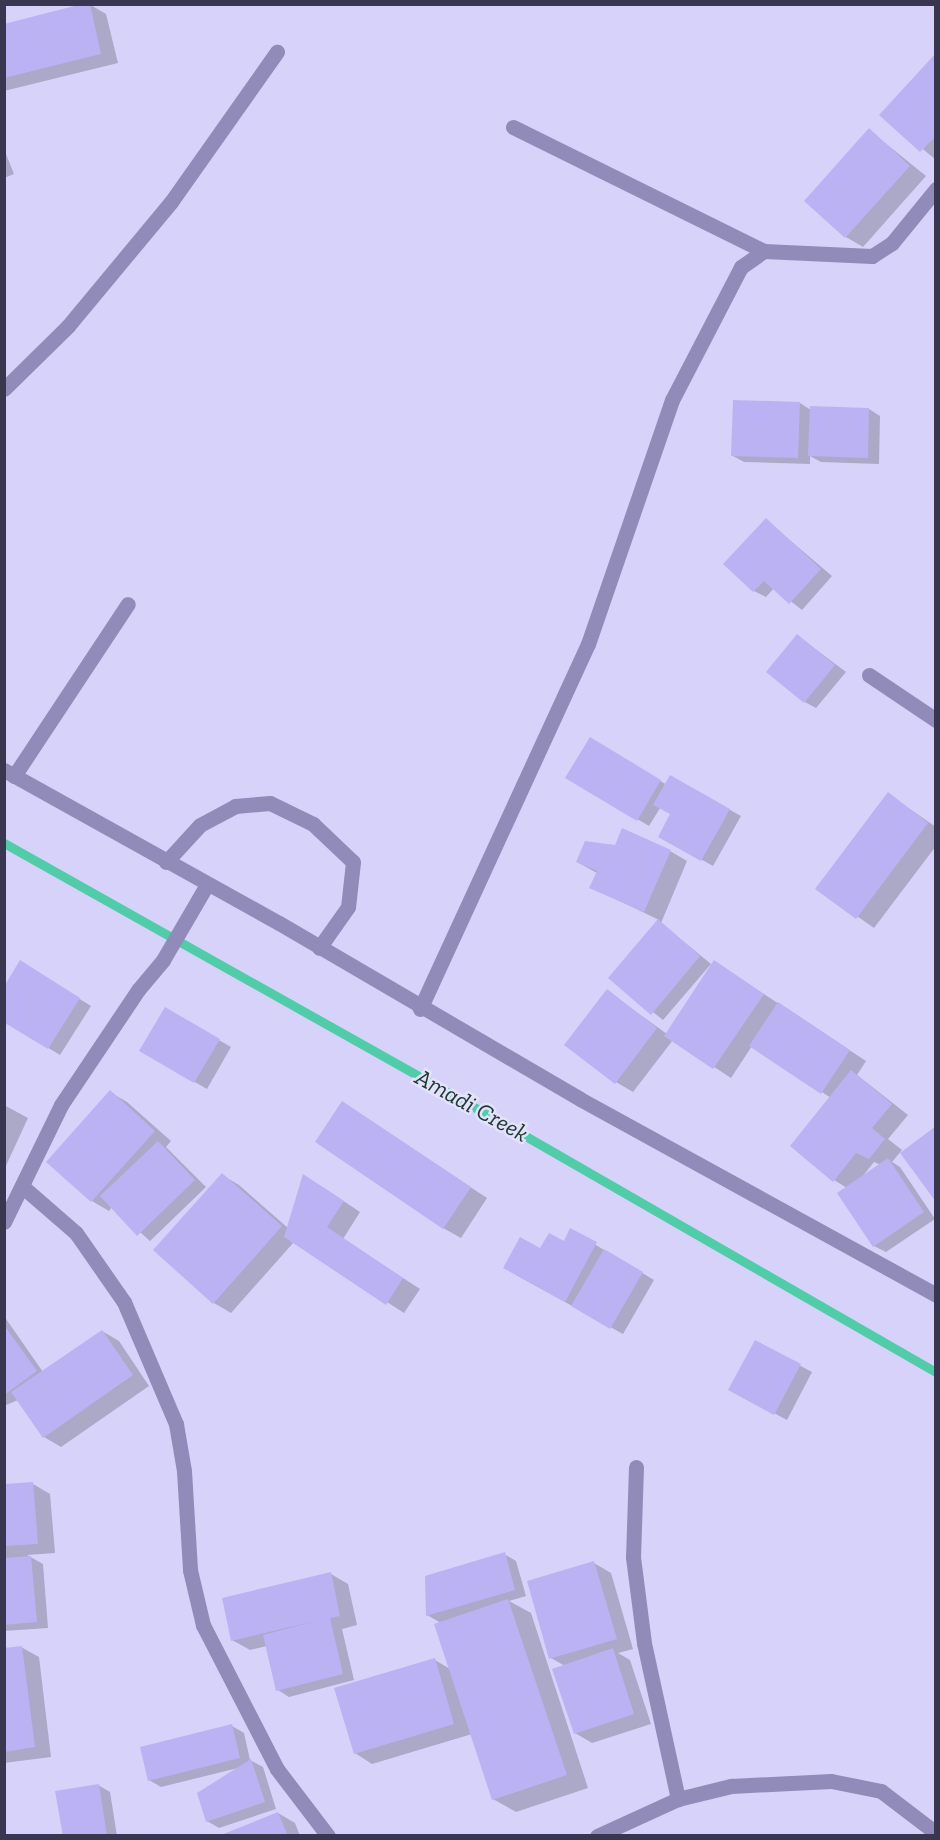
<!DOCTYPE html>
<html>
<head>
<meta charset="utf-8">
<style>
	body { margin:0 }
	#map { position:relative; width:940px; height:1840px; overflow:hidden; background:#d7d2fa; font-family:"Zilla Slab",serif }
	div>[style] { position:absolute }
	.shadow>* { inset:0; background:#0003 }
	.stream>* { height:9px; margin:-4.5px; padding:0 4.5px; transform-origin:4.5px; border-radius:4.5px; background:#51cca8 }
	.building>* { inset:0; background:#bbb2f4 }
	.minor>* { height:15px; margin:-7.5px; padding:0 7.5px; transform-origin:7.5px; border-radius:7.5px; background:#918bba }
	span { translate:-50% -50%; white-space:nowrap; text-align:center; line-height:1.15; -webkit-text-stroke:5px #e4e1fc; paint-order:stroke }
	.water-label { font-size:24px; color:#203b32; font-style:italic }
	.frame { position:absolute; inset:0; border:6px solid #3a3650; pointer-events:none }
</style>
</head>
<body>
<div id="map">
	<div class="shadow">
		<i style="clip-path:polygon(89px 4px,106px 14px,118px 63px,4px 91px,4px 25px)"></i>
		<i style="clip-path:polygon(936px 55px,936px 160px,881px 114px)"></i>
		<i style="clip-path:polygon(869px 130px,926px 176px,863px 247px,846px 237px)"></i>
		<i style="clip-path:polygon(4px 149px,14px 174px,4px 178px)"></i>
		<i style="clip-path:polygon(800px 403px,811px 410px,869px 409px,880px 416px,879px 464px,821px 462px,810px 456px,810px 464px,744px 462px,733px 456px)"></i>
		<i style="clip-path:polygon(766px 520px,832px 576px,802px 610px,774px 588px,766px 597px,754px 591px,725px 564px)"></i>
		<i style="clip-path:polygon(798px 636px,846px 672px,816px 708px,805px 702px)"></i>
		<i style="clip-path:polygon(590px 739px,667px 785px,671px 777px,741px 816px,713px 866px,660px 836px,672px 814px,660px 808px,649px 826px,567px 777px)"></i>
		<i style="clip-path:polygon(888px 794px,936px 827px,936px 846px,874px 928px,817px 888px)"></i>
		<i style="clip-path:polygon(670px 851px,687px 861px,661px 923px,711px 964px,663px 1020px,610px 978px,659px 920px,591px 887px,597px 873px,577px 862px)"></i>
		<i style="clip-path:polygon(20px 962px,91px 1006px,60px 1055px,4px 1021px,4px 988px)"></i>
		<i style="clip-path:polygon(evenodd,715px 962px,866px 1061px,857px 1075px,908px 1115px,888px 1139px,902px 1150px,892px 1162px,900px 1167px,935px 1219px,886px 1252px,874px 1246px,847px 1188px,834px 1180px,831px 1098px,752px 1046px,731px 1078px,673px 1040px,633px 1092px,616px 1082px,607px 991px,667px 1034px,715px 962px,874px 1162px,881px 1165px,862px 1177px,874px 1162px)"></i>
		<i style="clip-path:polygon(165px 1009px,231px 1047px,207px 1089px,141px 1051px)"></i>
		<i style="clip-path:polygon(110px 1092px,127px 1102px,171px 1141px,166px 1147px,206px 1187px,150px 1241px,112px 1207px,109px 1211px,92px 1201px)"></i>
		<i style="clip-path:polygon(343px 1103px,487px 1198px,461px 1238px,443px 1228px)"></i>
		<i style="clip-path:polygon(4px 1105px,28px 1118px,4px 1170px)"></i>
		<i style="clip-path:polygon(222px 1175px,239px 1185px,288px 1228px,321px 1186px,360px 1212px,343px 1239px,420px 1289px,404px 1313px,294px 1242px,231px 1313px,214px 1303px,155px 1250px)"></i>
		<i style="clip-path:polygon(571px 1230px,654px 1280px,623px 1334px,516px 1275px,541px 1250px,564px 1243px)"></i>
		<i style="clip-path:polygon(4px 1316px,43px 1372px,102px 1331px,119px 1341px,149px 1386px,61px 1447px,44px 1437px,18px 1400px,4px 1406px)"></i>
		<i style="clip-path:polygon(756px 1342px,812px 1372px,787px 1420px,742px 1396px)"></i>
		<i style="clip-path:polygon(33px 1484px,50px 1494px,55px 1553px,27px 1555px,43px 1564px,48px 1628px,4px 1631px,4px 1486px)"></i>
		<i style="clip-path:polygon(504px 1554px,516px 1561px,526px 1596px,509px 1601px,531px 1613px,588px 1788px,516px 1812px,493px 1799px,472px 1734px,372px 1764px,355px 1753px,435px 1660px,450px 1669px,441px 1623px,427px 1615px)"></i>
		<i style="clip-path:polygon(594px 1563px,611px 1573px,633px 1649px,618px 1653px,630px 1660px,651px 1724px,592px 1743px,575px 1733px,565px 1666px,551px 1658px)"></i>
		<i style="clip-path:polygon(331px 1574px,348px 1584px,357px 1625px,342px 1629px,354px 1680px,289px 1697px,278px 1690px,267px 1646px,250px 1650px,232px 1640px)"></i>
		<i style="clip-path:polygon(21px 1647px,39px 1657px,51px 1757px,4px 1763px,4px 1650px)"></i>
		<i style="clip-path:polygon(232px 1726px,244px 1733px,250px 1760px,263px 1767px,276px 1809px,219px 1828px,207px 1821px,238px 1768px,161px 1787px,149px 1780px)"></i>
		<i style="clip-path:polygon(98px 1785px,110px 1792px,117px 1836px,64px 1836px)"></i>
		<i style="clip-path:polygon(278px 1813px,295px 1823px,300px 1836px,224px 1836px)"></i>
	</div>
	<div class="stream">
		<i style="left:4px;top:843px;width:594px;rotate:29.33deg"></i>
		<i style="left:522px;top:1134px;width:478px;rotate:29.9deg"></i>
	</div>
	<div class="building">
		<i style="clip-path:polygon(82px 4px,90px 4px,101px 54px,4px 78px,4px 24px)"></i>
		<i style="clip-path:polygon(936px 53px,936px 136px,920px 152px,879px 115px)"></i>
		<i style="clip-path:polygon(869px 128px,910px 166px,845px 238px,804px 201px)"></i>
		<i style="clip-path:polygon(733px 400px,800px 402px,798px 458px,731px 456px)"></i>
		<i style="clip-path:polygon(810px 406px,869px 408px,868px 458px,808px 456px)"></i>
		<i style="clip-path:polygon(766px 518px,821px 569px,789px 604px,764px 581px,753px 592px,723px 564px)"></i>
		<i style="clip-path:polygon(797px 634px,835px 665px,804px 703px,766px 672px)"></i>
		<i style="clip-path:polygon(590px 737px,661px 780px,637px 821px,565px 778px)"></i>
		<i style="clip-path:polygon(670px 775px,730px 809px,701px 861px,658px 837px,670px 814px,653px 805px)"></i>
		<i style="clip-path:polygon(888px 792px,928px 823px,856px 919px,815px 889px)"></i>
		<i style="clip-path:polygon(622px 828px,671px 850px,644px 912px,589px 888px,597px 871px,576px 862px,585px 841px,615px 845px)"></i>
		<i style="clip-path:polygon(658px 919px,700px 956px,651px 1015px,608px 978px)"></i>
		<i style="clip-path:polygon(20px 960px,80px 998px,48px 1049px,5px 1023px,5px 985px)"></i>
		<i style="clip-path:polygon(714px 960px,764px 994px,713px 1069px,664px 1036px)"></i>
		<i style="clip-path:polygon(607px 989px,657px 1028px,615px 1084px,564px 1045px)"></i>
		<i style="clip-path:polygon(778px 1002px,850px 1050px,821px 1094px,749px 1046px)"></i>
		<i style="clip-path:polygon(165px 1007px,220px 1039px,194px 1083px,139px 1051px)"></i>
		<i style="clip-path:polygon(851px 1070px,892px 1104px,872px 1128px,885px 1139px,869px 1159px,856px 1153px,833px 1182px,790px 1146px)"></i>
		<i style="clip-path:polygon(110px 1090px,155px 1131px,91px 1202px,46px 1162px)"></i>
		<i style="clip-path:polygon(342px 1101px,471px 1187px,443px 1229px,315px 1142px)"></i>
		<i style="clip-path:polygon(936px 1126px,936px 1202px,900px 1153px)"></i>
		<i style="clip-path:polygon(158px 1141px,195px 1180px,137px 1236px,100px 1196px)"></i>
		<i style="clip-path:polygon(888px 1158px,924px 1212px,873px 1247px,837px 1193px)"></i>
		<i style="clip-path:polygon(222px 1173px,282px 1226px,213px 1304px,153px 1250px)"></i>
		<i style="clip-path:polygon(303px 1174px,344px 1201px,327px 1227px,403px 1278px,386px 1305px,284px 1237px)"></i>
		<i style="clip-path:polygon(570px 1228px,597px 1242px,565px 1302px,503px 1268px,520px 1237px,540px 1248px,549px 1233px,564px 1241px)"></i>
		<i style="clip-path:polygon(604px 1249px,643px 1272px,610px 1329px,571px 1306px)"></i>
		<i style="clip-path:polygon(4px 1325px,37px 1371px,4px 1395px)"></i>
		<i style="clip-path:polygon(102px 1330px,133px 1375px,43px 1438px,11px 1392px)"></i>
		<i style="clip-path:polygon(755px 1340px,801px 1364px,774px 1415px,728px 1390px)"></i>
		<i style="clip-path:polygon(33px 1482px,38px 1544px,4px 1546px,4px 1484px)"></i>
		<i style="clip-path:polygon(505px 1552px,515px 1590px,426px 1616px,425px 1576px)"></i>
		<i style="clip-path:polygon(31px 1556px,37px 1622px,4px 1625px,4px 1558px)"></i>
		<i style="clip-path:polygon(594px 1561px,617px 1639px,549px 1659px,527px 1581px)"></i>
		<i style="clip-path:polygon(331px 1572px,340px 1616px,330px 1618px,343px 1674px,276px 1691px,263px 1635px,316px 1621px,231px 1641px,222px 1598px)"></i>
		<i style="clip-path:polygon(508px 1599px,567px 1775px,492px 1800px,434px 1624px)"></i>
		<i style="clip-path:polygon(22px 1646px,35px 1747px,4px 1752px,4px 1648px)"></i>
		<i style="clip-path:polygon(613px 1648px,634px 1714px,574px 1734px,552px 1669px)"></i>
		<i style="clip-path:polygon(435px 1658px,454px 1724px,354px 1754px,334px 1688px)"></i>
		<i style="clip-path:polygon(232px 1724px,240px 1758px,148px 1781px,140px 1747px)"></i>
		<i style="clip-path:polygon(251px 1759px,265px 1802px,206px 1822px,197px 1793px)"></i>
		<i style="clip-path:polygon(99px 1784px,107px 1836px,63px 1836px,55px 1791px)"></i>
		<i style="clip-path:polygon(278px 1812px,288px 1836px,221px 1836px,221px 1835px)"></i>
	</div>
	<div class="minor">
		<i style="left:513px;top:127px;width:280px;rotate:26.3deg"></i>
		<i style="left:4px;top:389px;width:90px;rotate:-44.5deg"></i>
		<i style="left:68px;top:326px;width:161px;rotate:-50.3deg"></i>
		<i style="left:171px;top:202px;width:184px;rotate:-54.8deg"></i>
		<i style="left:869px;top:675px;width:81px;rotate:33.9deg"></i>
		<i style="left:4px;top:770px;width:315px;rotate:29.1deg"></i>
		<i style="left:279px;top:923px;width:349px;rotate:30.3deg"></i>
		<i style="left:580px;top:1099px;width:406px;rotate:28.8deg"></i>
		<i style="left:14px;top:776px;width:206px;rotate:-56.5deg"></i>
		<i style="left:166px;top:862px;width:50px;rotate:-47.4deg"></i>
		<i style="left:200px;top:825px;width:40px;rotate:-28deg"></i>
		<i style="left:235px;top:806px;width:35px;rotate:-5deg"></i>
		<i style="left:270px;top:803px;width:48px;rotate:26deg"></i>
		<i style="left:313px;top:824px;width:55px;rotate:43.5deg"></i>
		<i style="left:353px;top:862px;width:45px;rotate:96.3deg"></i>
		<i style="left:348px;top:907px;width:50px;rotate:125.3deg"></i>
		<i style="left:420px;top:1009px;width:402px;rotate:-65.3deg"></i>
		<i style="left:588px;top:644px;width:258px;rotate:-71deg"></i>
		<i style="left:672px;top:400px;width:150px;rotate:-62.6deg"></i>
		<i style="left:741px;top:267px;width:28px;rotate:-35deg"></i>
		<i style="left:764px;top:251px;width:108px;rotate:2.7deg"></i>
		<i style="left:872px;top:256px;width:24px;rotate:-33deg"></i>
		<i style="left:892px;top:243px;width:70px;rotate:-50.8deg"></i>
		<i style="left:23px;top:1187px;width:70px;rotate:41deg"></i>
		<i style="left:76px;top:1233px;width:84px;rotate:55.2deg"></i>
		<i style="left:124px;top:1302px;width:133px;rotate:66.9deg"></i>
		<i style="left:176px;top:1424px;width:48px;rotate:80.3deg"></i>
		<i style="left:184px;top:1471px;width:99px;rotate:86.5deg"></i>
		<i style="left:190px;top:1570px;width:57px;rotate:76.7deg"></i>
		<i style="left:203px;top:1625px;width:162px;rotate:62.8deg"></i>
		<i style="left:277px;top:1769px;width:84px;rotate:52.7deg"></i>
		<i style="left:4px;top:1222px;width:130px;rotate:-64deg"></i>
		<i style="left:61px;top:1105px;width:138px;rotate:-56.2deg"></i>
		<i style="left:138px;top:990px;width:39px;rotate:-50deg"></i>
		<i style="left:163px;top:960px;width:86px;rotate:-59.8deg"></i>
		<i style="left:636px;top:1467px;width:90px;rotate:91.9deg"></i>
		<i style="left:633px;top:1557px;width:87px;rotate:82.7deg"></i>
		<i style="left:644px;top:1643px;width:160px;rotate:77.7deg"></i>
		<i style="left:597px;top:1836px;width:89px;rotate:-24.6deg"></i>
		<i style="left:678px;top:1799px;width:55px;rotate:-13.8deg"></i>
		<i style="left:731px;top:1786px;width:100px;rotate:-2.9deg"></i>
		<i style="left:831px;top:1781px;width:51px;rotate:11.3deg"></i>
		<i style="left:881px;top:1791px;width:69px;rotate:37.4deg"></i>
	</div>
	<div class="water-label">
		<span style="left:472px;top:1105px;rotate:29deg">Amadi Creek</span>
	</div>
	<div class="frame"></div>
</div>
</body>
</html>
